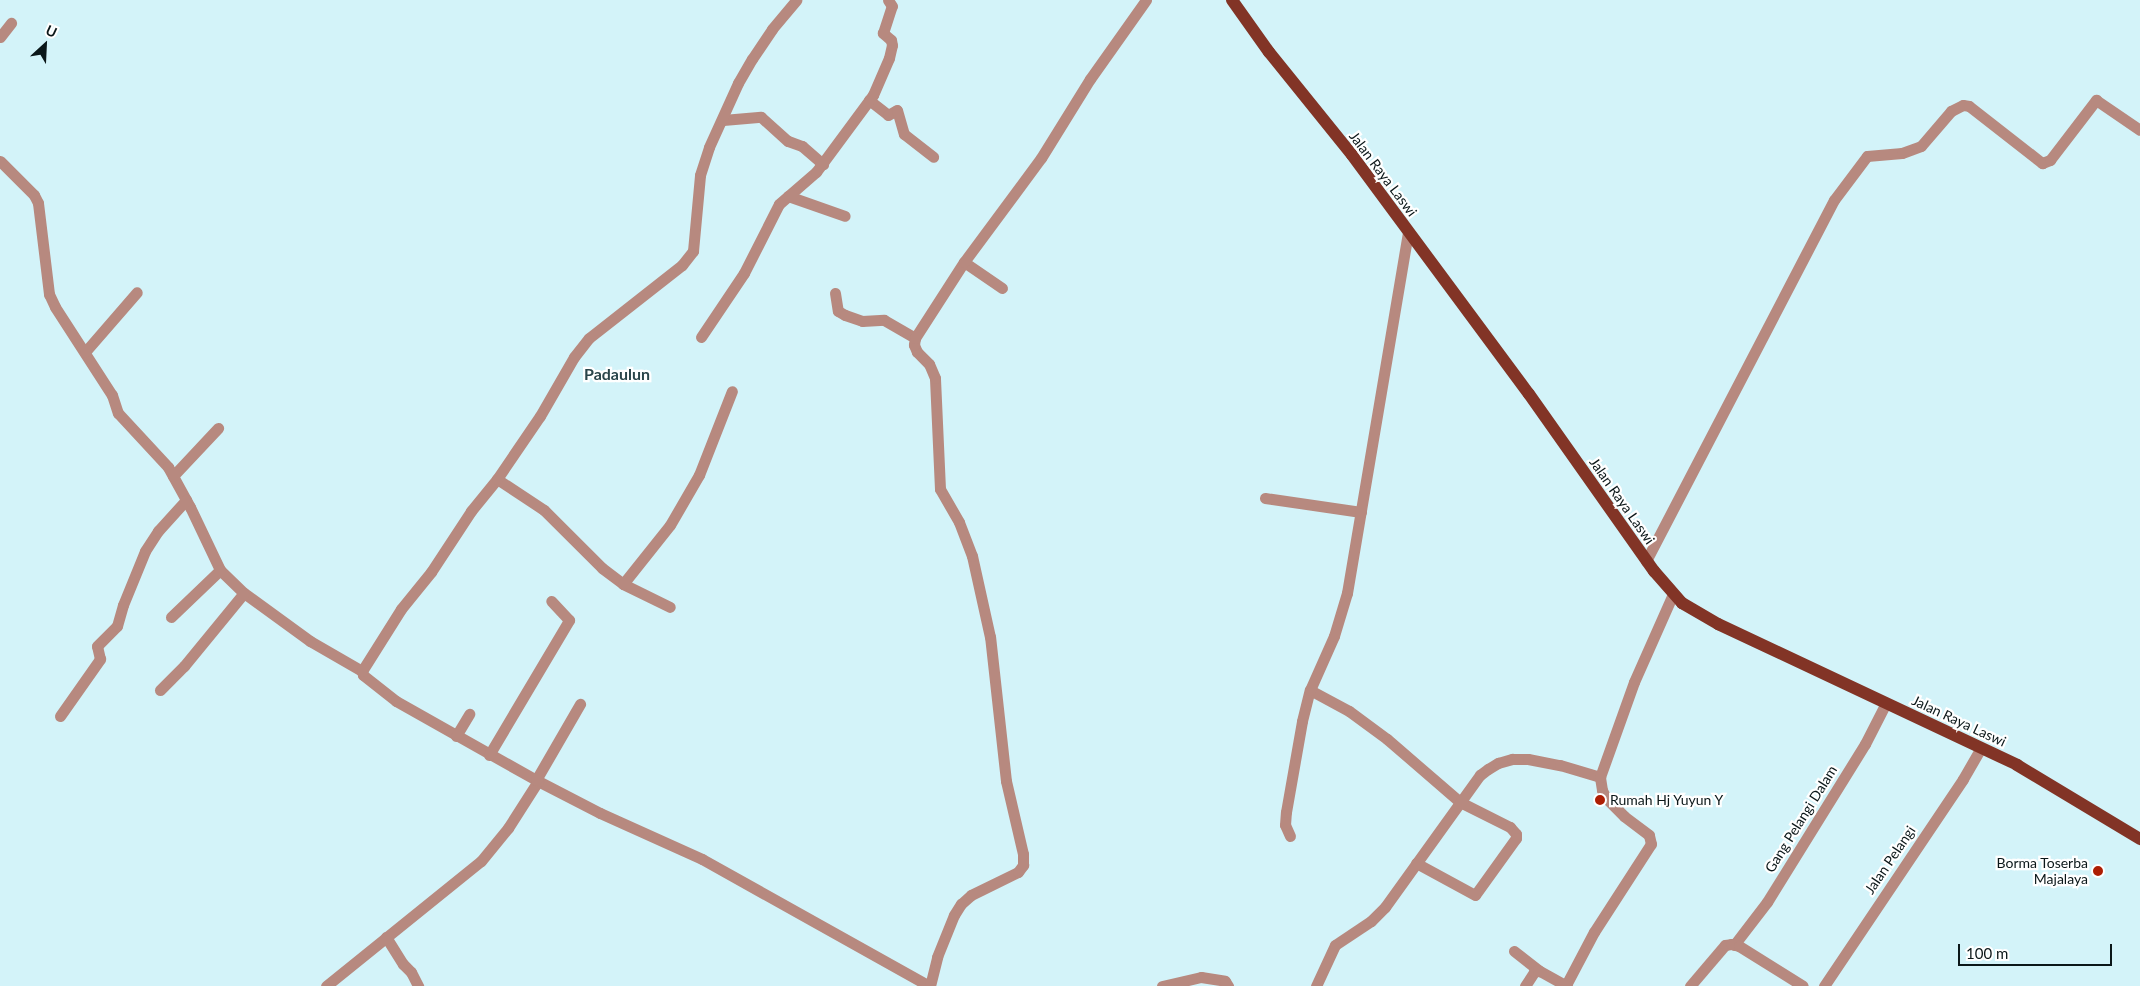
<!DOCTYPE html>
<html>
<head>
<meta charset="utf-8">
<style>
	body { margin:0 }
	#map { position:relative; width:2140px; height:986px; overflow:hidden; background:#d3f3f9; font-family:Lato,sans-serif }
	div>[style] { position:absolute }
	.street>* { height:11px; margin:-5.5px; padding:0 5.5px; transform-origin:5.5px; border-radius:5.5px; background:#b7897f }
	.primary>* { height:12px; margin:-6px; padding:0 6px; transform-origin:6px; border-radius:6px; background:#823426 }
	.dots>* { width:14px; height:14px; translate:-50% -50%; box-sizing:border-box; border:2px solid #fff; border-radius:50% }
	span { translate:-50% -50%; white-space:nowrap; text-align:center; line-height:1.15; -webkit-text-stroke:4.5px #fff; paint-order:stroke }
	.street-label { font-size:14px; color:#0b1719 }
	.poi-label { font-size:14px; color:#0b1719 }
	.left { translate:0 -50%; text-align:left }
	.right { translate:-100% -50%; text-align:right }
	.quarter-label { font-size:16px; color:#2a454a; font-weight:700 }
	.north { position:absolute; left:20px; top:20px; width:50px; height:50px; -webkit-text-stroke:4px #fff; paint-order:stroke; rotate:25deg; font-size:14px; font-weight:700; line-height:20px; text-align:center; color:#0b1719 }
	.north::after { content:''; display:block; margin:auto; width:18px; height:22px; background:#0b1719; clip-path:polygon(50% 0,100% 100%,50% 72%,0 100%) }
	.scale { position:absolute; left:1958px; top:944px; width:154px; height:22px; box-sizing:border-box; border:2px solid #0b1719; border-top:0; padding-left:6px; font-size:15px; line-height:18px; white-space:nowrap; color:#0b1719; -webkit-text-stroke:4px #fff; paint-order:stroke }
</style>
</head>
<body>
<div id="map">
	<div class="street">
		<i style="left:0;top:37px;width:18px;rotate:-52deg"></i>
		<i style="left:869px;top:100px;width:24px;rotate:38deg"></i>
		<i style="left:888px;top:115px;width:10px;rotate:-29deg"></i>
		<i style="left:897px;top:110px;width:25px;rotate:74deg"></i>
		<i style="left:904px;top:134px;width:37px;rotate:38deg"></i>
		<i style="left:723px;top:120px;width:38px;rotate:-5deg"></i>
		<i style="left:761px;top:117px;width:36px;rotate:42deg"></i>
		<i style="left:788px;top:141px;width:15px;rotate:20deg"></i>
		<i style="left:802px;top:146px;width:28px;rotate:41deg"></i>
		<i style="left:0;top:161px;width:48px;rotate:45deg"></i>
		<i style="left:34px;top:195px;width:9px;rotate:63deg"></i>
		<i style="left:38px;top:203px;width:92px;rotate:83.1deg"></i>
		<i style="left:49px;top:294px;width:14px;rotate:65deg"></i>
		<i style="left:55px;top:307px;width:105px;rotate:57.1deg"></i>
		<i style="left:112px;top:395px;width:19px;rotate:72deg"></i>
		<i style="left:118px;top:413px;width:74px;rotate:47.2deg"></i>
		<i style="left:168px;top:467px;width:46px;rotate:61.2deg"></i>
		<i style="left:190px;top:507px;width:70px;rotate:64.5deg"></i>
		<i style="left:220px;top:570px;width:33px;rotate:44deg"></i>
		<i style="left:244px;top:593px;width:82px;rotate:36deg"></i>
		<i style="left:310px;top:641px;width:60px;rotate:30deg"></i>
		<i style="left:362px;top:671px;width:4px;rotate:76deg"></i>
		<i style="left:363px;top:675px;width:42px;rotate:38.2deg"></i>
		<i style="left:396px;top:701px;width:161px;rotate:29.4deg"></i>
		<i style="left:788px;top:196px;width:60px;rotate:19.3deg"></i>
		<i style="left:964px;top:262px;width:46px;rotate:34.4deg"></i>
		<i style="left:835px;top:293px;width:18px;rotate:81deg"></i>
		<i style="left:838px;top:311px;width:8px;rotate:30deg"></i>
		<i style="left:845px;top:315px;width:18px;rotate:19deg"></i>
		<i style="left:862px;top:321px;width:22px;rotate:-3deg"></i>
		<i style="left:884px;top:320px;width:36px;rotate:30deg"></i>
		<i style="left:701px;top:337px;width:77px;rotate:-56.1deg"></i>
		<i style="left:744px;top:273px;width:77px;rotate:-63.1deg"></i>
		<i style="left:779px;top:204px;width:49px;rotate:-40.9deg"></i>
		<i style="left:816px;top:172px;width:96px;rotate:-53.5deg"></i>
		<i style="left:873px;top:95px;width:40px;rotate:-66.6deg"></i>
		<i style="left:889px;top:58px;width:13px;rotate:-77deg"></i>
		<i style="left:892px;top:45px;width:5px;rotate:-101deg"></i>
		<i style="left:891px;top:40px;width:11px;rotate:-139deg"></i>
		<i style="left:883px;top:33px;width:28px;rotate:-72deg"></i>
		<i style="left:892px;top:6px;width:7px;rotate:-124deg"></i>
		<i style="left:85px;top:352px;width:79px;rotate:-49.1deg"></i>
		<i style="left:173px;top:476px;width:66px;rotate:-46.8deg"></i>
		<i style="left:497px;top:479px;width:56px;rotate:33.4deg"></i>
		<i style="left:544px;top:510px;width:82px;rotate:45deg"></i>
		<i style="left:602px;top:568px;width:26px;rotate:37deg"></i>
		<i style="left:623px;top:584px;width:52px;rotate:26.1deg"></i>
		<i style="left:1265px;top:498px;width:97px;rotate:8.3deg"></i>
		<i style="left:1646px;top:561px;width:407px;rotate:-62.5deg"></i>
		<i style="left:1834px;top:200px;width:55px;rotate:-53.1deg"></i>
		<i style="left:1867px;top:156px;width:35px;rotate:-5deg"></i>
		<i style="left:1902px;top:153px;width:20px;rotate:-20deg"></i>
		<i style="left:1921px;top:146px;width:46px;rotate:-49.4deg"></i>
		<i style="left:1951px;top:111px;width:13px;rotate:-27deg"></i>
		<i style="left:1963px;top:105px;width:6px;rotate:9deg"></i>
		<i style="left:1969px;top:106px;width:93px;rotate:38deg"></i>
		<i style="left:2042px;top:163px;width:9px;rotate:-21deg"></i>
		<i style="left:2050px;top:160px;width:76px;rotate:-52.5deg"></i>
		<i style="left:2096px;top:100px;width:53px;rotate:34.3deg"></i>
		<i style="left:623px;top:584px;width:75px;rotate:-51.5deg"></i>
		<i style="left:670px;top:525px;width:58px;rotate:-59.9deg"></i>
		<i style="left:699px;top:475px;width:90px;rotate:-68.6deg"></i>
		<i style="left:171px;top:617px;width:68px;rotate:-43.8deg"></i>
		<i style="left:362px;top:671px;width:73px;rotate:-57.8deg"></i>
		<i style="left:401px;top:609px;width:48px;rotate:-51deg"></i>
		<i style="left:431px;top:572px;width:73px;rotate:-56.7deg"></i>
		<i style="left:471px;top:511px;width:41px;rotate:-50.9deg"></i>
		<i style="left:497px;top:479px;width:76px;rotate:-55.7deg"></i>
		<i style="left:540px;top:416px;width:68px;rotate:-60deg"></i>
		<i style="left:574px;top:357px;width:24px;rotate:-52deg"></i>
		<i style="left:589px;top:338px;width:118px;rotate:-38.1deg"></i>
		<i style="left:682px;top:265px;width:18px;rotate:-52deg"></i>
		<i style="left:693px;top:251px;width:76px;rotate:-84.7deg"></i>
		<i style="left:700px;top:175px;width:29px;rotate:-72deg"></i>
		<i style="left:709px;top:147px;width:70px;rotate:-65.6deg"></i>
		<i style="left:738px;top:83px;width:28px;rotate:-60deg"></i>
		<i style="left:752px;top:59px;width:36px;rotate:-56deg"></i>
		<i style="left:772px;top:29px;width:38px;rotate:-50deg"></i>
		<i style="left:160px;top:690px;width:34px;rotate:-45deg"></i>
		<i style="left:184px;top:666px;width:94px;rotate:-50.6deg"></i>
		<i style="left:1310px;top:690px;width:44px;rotate:28.3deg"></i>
		<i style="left:1349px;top:711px;width:47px;rotate:36.4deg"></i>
		<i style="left:1387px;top:739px;width:96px;rotate:40.8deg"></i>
		<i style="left:1460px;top:802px;width:56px;rotate:26.6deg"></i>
		<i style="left:1510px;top:827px;width:9px;rotate:49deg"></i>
		<i style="left:1516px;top:834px;width:4px;rotate:90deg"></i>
		<i style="left:1516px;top:838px;width:70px;rotate:125.7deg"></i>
		<i style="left:1475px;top:895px;width:67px;rotate:-151.5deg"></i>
		<i style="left:60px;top:716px;width:70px;rotate:-54.9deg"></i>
		<i style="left:100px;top:659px;width:13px;rotate:-103deg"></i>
		<i style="left:97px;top:646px;width:28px;rotate:-45deg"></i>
		<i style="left:117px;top:626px;width:22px;rotate:-74deg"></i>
		<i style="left:123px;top:605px;width:58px;rotate:-67.8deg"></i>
		<i style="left:145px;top:551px;width:24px;rotate:-57deg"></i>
		<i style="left:158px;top:531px;width:42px;rotate:-47.9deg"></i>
		<i style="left:456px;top:736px;width:26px;rotate:-59deg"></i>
		<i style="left:489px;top:755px;width:157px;rotate:-59.3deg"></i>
		<i style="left:569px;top:620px;width:26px;rotate:-133deg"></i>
		<i style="left:538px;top:781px;width:70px;rotate:27.3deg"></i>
		<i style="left:600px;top:813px;width:112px;rotate:24.3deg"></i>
		<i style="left:702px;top:859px;width:260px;rotate:29.2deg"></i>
		<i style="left:1290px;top:836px;width:12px;rotate:-114deg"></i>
		<i style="left:1285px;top:825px;width:13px;rotate:-86deg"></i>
		<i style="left:1286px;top:812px;width:92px;rotate:-80deg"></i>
		<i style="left:1302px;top:721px;width:32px;rotate:-76deg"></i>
		<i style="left:1310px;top:690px;width:59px;rotate:-66deg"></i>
		<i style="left:1334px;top:636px;width:45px;rotate:-73.2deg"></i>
		<i style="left:1347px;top:593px;width:365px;rotate:-80.4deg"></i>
		<i style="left:386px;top:937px;width:32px;rotate:58deg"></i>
		<i style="left:403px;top:964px;width:11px;rotate:45deg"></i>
		<i style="left:411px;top:972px;width:16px;rotate:63deg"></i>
		<i style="left:1734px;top:945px;width:54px;rotate:-52.5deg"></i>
		<i style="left:1767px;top:902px;width:186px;rotate:-58.2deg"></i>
		<i style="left:1865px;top:744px;width:46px;rotate:-62.9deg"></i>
		<i style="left:1514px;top:951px;width:33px;rotate:38deg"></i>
		<i style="left:1566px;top:985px;width:60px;rotate:-62.2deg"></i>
		<i style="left:1594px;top:932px;width:105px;rotate:-57.1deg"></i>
		<i style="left:1651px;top:844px;width:9px;rotate:-103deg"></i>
		<i style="left:1649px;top:835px;width:31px;rotate:-143deg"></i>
		<i style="left:1624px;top:816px;width:25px;rotate:-135deg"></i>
		<i style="left:1606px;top:798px;width:9px;rotate:-117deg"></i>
		<i style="left:1602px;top:790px;width:13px;rotate:-99deg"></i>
		<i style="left:326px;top:986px;width:199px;rotate:-38.9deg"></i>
		<i style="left:481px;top:861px;width:43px;rotate:-50.7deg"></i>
		<i style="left:508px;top:828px;width:56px;rotate:-57.4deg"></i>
		<i style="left:538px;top:781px;width:2px;rotate:-153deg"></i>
		<i style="left:536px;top:780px;width:88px;rotate:-59.9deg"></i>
		<i style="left:930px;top:986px;width:30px;rotate:-76deg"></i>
		<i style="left:937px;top:957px;width:45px;rotate:-68deg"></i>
		<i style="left:954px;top:915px;width:13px;rotate:-58deg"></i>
		<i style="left:961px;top:904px;width:13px;rotate:-42deg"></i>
		<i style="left:971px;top:895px;width:52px;rotate:-26.1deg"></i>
		<i style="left:1018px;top:872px;width:9px;rotate:-54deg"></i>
		<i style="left:1023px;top:865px;width:11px;rotate:-90deg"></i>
		<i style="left:1023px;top:854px;width:75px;rotate:-103.1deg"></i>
		<i style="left:1006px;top:781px;width:145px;rotate:-96.3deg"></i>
		<i style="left:990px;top:637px;width:83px;rotate:-102.5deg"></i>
		<i style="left:972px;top:556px;width:36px;rotate:-111deg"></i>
		<i style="left:959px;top:522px;width:38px;rotate:-120deg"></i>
		<i style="left:940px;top:489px;width:111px;rotate:-92.6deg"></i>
		<i style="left:935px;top:378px;width:15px;rotate:-113deg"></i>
		<i style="left:929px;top:364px;width:17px;rotate:-135deg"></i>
		<i style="left:917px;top:352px;width:8px;rotate:-113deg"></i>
		<i style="left:914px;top:345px;width:7px;rotate:-82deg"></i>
		<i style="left:915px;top:338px;width:90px;rotate:-57.2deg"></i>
		<i style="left:964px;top:262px;width:129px;rotate:-53.5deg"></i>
		<i style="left:1041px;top:158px;width:93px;rotate:-58.2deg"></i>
		<i style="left:1090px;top:79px;width:97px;rotate:-54.7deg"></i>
		<i style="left:1162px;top:986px;width:40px;rotate:-13deg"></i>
		<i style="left:1201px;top:977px;width:24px;rotate:9deg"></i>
		<i style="left:1225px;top:981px;width:6px;rotate:59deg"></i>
		<i style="left:1316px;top:986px;width:45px;rotate:-65.1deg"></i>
		<i style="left:1335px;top:945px;width:43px;rotate:-33.7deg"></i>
		<i style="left:1371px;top:921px;width:20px;rotate:-45deg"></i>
		<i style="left:1385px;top:907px;width:163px;rotate:-54.3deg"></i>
		<i style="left:1480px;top:775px;width:10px;rotate:-37deg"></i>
		<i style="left:1488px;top:769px;width:12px;rotate:-31deg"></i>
		<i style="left:1498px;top:763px;width:15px;rotate:-16deg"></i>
		<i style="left:1512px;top:759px;width:16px"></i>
		<i style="left:1528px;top:759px;width:33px;rotate:11deg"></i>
		<i style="left:1560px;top:765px;width:42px;rotate:16.7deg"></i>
		<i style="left:1600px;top:777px;width:101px;rotate:-70.3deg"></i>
		<i style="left:1634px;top:682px;width:96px;rotate:-66.1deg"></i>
		<i style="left:1525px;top:986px;width:17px;rotate:-57deg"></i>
		<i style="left:1534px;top:972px;width:4px;rotate:-27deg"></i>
		<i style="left:1538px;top:970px;width:33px;rotate:29deg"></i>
		<i style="left:1690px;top:986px;width:54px;rotate:-49.5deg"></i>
		<i style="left:1725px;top:945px;width:6px;rotate:-9deg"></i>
		<i style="left:1731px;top:944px;width:8px;rotate:14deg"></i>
		<i style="left:1739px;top:946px;width:75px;rotate:32deg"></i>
		<i style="left:1824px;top:986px;width:249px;rotate:-56.1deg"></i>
		<i style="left:1963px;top:779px;width:34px;rotate:-60deg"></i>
	</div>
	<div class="primary">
		<i style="left:1232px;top:0;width:64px;rotate:54.6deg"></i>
		<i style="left:1269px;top:52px;width:132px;rotate:51.1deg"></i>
		<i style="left:1352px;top:155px;width:297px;rotate:53.5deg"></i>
		<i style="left:1529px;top:394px;width:217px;rotate:54.8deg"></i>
		<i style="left:1654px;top:571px;width:43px;rotate:48.8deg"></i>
		<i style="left:1682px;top:603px;width:42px;rotate:30.3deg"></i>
		<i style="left:1718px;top:624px;width:331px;rotate:25.2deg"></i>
		<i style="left:2017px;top:765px;width:144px;rotate:31deg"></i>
	</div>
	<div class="dots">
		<i style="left:1600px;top:800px;background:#ad1e04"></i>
		<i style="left:2098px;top:871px;background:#ad1e04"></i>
	</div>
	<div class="street-label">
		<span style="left:1383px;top:174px;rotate:53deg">Jalan Raya Laswi</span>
		<span style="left:1622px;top:501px;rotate:55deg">Jalan Raya Laswi</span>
		<span style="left:1959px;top:721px;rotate:25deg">Jalan Raya Laswi</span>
		<span style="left:1801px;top:819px;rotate:-58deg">Gang Pelangi Dalam</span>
		<span style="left:1890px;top:860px;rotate:-56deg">Jalan Pelangi</span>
	</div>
	<div class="poi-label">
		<span class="left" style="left:1610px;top:800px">Rumah Hj Yuyun Y</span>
		<span class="right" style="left:2088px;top:871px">Borma Toserba<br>Majalaya</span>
	</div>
	<div class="quarter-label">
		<span style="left:617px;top:374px">Padaulun</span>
	</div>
	<div class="north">U</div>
	<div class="scale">100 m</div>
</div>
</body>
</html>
